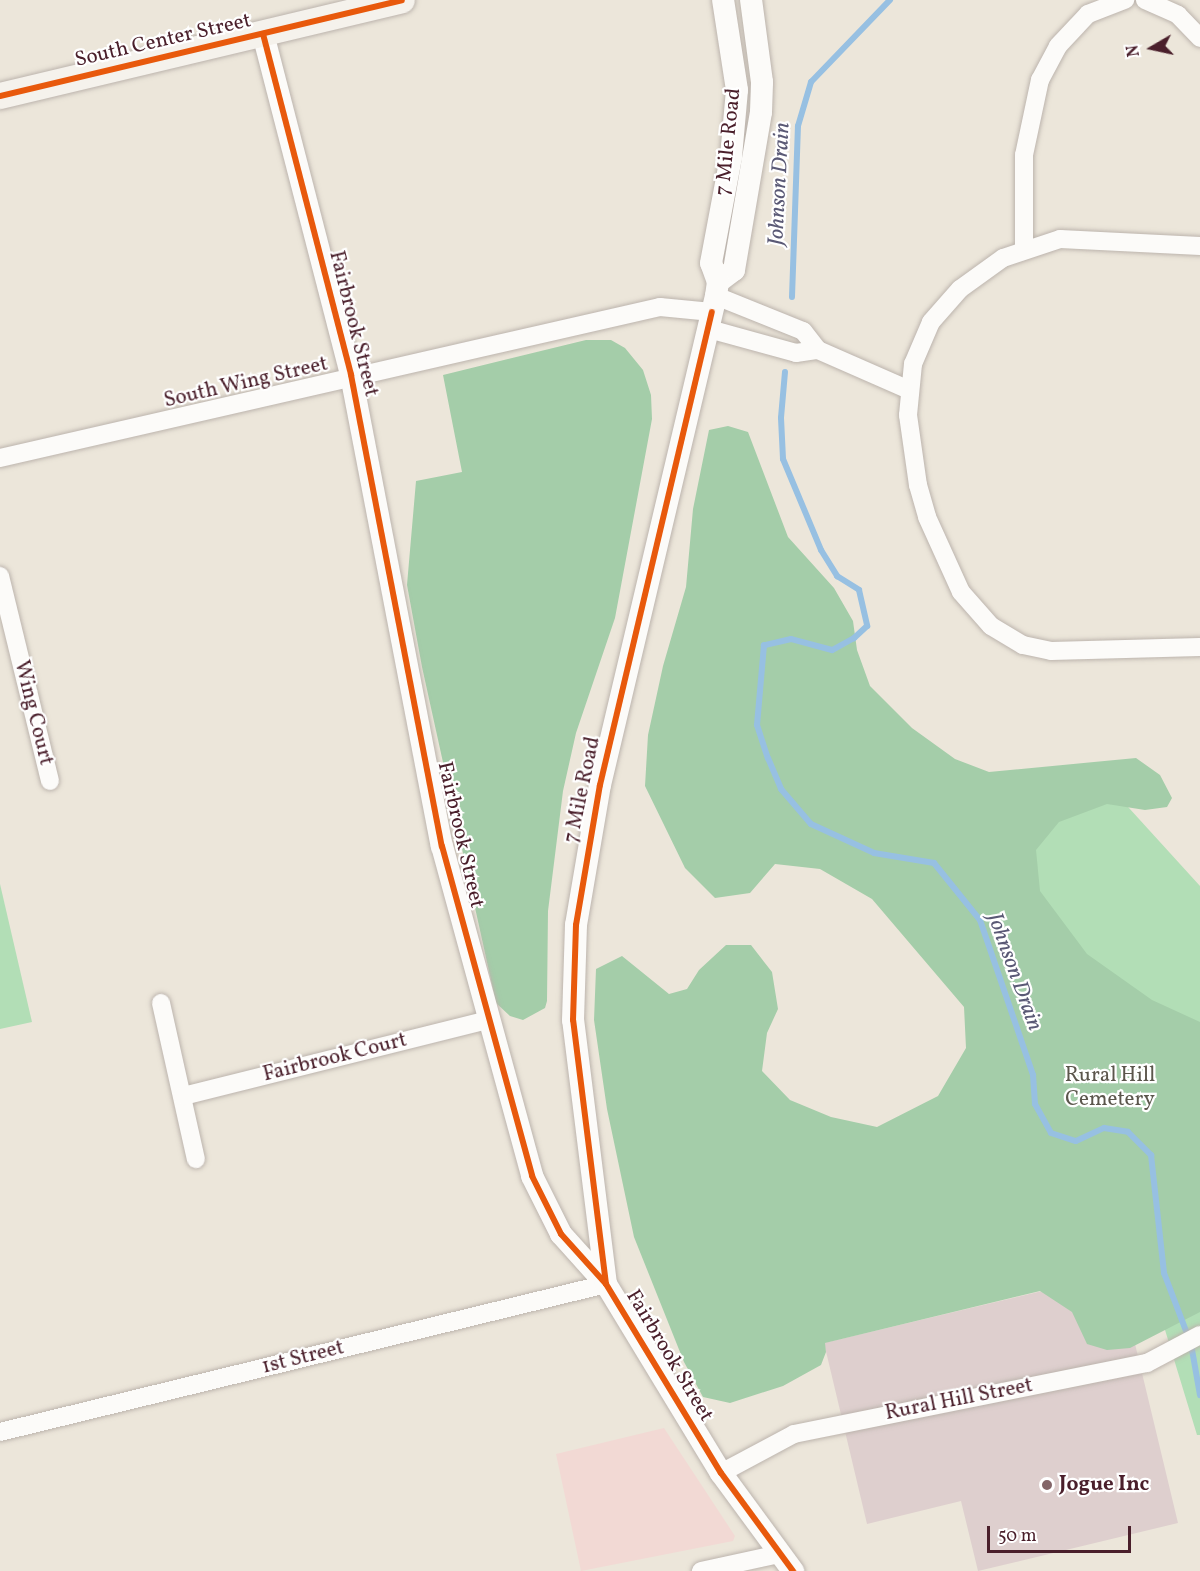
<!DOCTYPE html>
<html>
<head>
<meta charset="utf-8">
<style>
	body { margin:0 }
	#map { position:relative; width:1200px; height:1571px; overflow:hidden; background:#ece6da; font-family:Vollkorn,serif }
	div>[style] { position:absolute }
	.built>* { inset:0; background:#f2d9d4 }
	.industrial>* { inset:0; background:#decfce }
	.green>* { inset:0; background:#b2deb6 }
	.forest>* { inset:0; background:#a4cda9 }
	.stream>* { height:6px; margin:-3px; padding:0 3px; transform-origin:3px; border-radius:3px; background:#97c0e2 }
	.roads { filter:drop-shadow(0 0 2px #bcb4ad) drop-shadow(0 0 2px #bcb4ad) }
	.minor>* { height:18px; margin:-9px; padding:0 9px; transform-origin:9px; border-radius:9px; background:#fcfbf9 }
	.tertiary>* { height:22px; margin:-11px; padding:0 11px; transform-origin:11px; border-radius:11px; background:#fcfbf9 }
	.secondary>* { height:26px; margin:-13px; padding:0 13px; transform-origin:13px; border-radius:13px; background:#f5f2ec }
	.cycleway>* { height:6px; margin:-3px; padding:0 3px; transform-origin:3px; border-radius:3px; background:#e8590c }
	.dots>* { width:16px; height:16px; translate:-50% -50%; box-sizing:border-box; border:3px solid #fff; border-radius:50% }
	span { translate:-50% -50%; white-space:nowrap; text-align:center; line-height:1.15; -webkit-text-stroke:4.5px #fff; paint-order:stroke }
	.street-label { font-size:21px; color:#4a1f2b }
	.park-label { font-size:21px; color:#5b564c }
	.poi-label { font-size:21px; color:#4a1f2b; font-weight:700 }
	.left { translate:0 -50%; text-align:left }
	.water-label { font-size:22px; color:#5a5975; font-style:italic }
	.north { position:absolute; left:1122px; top:18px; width:60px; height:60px; -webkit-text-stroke:4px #fff; paint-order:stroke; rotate:261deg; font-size:16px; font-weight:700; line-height:24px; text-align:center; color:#4a1f2b }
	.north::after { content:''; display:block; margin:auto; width:21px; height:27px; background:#4a1f2b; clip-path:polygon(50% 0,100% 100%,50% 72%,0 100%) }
	.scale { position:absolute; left:987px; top:1526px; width:144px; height:27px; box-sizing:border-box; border:3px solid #4a1f2b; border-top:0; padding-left:8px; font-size:18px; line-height:21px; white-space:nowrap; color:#4a1f2b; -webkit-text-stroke:4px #fff; paint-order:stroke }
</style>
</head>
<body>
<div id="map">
	<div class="built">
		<i style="clip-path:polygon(664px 1428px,735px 1536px,733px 1541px,581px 1571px,556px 1454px)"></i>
	</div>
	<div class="industrial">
		<i style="clip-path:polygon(1118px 1273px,1178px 1523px,978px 1571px,961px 1501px,867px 1524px,824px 1343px)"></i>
	</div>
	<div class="green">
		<i style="clip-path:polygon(1119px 797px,1200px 886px,1200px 1435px,1197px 1435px,1141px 1251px,949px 832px)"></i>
		<i style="clip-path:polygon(0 884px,32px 1022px,0 1029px)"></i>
	</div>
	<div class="forest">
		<i style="clip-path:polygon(586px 340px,611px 340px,625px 348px,643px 370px,651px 395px,652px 419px,615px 618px,576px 733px,563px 791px,548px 911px,547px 1001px,545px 1008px,523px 1020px,510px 1016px,496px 1003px,422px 667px,407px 585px,416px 481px,462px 472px,443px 375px)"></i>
		<i style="clip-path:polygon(728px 426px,748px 432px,788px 537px,834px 588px,853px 621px,857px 650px,870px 686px,912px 728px,955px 759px,989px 772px,1136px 758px,1160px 775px,1172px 798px,1167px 807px,1145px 810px,1107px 804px,1059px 822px,1036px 850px,1040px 891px,1087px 954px,1152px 1000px,1200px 1022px,1200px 1312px,1130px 1348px,1107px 1350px,1087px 1344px,1072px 1312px,1040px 1291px,825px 1343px,826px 1352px,821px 1365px,783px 1386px,730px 1403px,703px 1397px,684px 1362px,634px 1237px,607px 1109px,594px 1020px,596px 969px,622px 956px,669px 994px,687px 989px,699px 970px,726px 945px,751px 945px,772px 972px,778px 1009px,767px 1033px,762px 1071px,790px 1100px,831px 1117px,877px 1127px,938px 1096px,966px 1048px,964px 1007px,872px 899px,820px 869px,775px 864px,750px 893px,715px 898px,685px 868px,645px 786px,648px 735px,663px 666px,686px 587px,693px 509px,709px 430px)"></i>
	</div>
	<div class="stream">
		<i style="left:792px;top:297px;width:171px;rotate:-88deg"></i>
		<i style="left:798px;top:126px;width:46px;rotate:-73.5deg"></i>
		<i style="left:811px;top:82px;width:114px;rotate:-46.1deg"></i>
		<i style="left:785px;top:372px;width:46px;rotate:95deg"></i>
		<i style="left:781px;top:418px;width:41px;rotate:87.2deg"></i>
		<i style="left:783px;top:459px;width:99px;rotate:67.3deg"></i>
		<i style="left:821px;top:550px;width:31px;rotate:58deg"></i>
		<i style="left:837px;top:576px;width:26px;rotate:32deg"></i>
		<i style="left:859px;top:590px;width:37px;rotate:77deg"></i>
		<i style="left:867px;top:626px;width:18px;rotate:137deg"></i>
		<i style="left:854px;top:638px;width:25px;rotate:151deg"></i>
		<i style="left:832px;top:650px;width:42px;rotate:-165deg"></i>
		<i style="left:791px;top:639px;width:28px;rotate:167deg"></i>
		<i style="left:764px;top:645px;width:80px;rotate:95deg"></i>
		<i style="left:757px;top:725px;width:35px;rotate:72deg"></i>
		<i style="left:768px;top:758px;width:34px;rotate:67deg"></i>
		<i style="left:781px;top:789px;width:46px;rotate:49.4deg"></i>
		<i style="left:811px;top:824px;width:69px;rotate:24.7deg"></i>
		<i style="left:874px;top:853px;width:61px;rotate:9.5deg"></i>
		<i style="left:934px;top:863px;width:73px;rotate:51.1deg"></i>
		<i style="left:980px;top:920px;width:164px;rotate:71.1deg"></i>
		<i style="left:1033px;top:1075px;width:29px;rotate:86deg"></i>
		<i style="left:1035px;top:1104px;width:33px;rotate:61deg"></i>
		<i style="left:1051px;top:1133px;width:26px;rotate:18deg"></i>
		<i style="left:1076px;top:1141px;width:31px;rotate:-25deg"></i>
		<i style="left:1104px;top:1128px;width:24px;rotate:9deg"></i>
		<i style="left:1128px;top:1132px;width:33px;rotate:45deg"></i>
		<i style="left:1151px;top:1155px;width:119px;rotate:83.7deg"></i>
		<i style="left:1164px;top:1273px;width:76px;rotate:69.2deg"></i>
		<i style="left:1191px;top:1344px;width:52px;rotate:80deg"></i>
	</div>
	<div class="roads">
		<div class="minor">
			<i style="left:1145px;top:0;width:36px;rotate:24deg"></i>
			<i style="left:1178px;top:15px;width:32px;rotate:46deg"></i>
			<i style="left:1200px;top:246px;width:140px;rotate:-177.1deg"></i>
			<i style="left:1060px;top:239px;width:60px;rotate:161.6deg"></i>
			<i style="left:1003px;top:258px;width:53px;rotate:144.2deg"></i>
			<i style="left:960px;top:289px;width:44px;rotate:131.3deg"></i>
			<i style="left:931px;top:322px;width:46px;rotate:113.2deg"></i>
			<i style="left:913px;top:364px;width:51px;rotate:95.6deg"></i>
			<i style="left:908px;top:415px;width:71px;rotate:81.9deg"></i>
			<i style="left:918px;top:485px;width:33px;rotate:74deg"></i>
			<i style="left:927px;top:517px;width:82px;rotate:65.6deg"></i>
			<i style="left:961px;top:592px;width:45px;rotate:48.6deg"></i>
			<i style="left:991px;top:626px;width:37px;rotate:31deg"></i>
			<i style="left:1023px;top:645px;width:29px;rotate:12deg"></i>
			<i style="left:1051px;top:651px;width:149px;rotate:-1.5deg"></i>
			<i style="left:1024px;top:248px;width:93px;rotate:-90deg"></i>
			<i style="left:1024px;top:155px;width:77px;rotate:-78deg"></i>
			<i style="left:1040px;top:80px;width:38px;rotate:-62deg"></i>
			<i style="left:1058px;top:46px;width:44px;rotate:-46.8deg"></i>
			<i style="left:1088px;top:14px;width:40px;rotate:-21deg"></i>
			<i style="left:709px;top:329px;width:90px;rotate:15.4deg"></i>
			<i style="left:796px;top:353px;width:22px;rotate:-8deg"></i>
			<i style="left:818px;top:350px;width:24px;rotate:-128deg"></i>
			<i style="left:803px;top:331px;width:94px;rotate:-158.1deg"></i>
			<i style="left:818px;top:350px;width:99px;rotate:23.7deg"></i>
			<i style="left:0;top:458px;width:677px;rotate:-12.89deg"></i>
			<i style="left:660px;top:307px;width:52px;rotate:5.5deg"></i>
			<i style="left:0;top:576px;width:211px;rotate:76.3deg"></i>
			<i style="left:161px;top:1003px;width:160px;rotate:77.4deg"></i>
			<i style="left:183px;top:1096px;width:314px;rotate:-14deg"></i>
			<i style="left:0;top:1432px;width:624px;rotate:-13.72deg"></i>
			<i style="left:721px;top:1473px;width:83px;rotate:-28.1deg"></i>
			<i style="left:794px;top:1434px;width:360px;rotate:-11.4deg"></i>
			<i style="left:1147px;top:1363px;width:60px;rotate:-27.8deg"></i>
			<i style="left:701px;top:1571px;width:80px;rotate:-12.3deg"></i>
		</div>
		<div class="tertiary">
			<i style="left:263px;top:34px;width:352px;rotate:75.5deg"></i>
			<i style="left:351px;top:375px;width:480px;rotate:79.1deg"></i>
			<i style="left:442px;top:846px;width:342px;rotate:74.7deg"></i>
			<i style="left:532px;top:1176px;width:65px;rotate:63.4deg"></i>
			<i style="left:561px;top:1234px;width:67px;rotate:48deg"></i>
			<i style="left:606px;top:1284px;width:221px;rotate:58.7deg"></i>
			<i style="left:721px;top:1473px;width:122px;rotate:53.7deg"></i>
			<i style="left:718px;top:282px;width:20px;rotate:-37deg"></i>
			<i style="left:734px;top:270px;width:160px;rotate:-80.3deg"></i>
			<i style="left:761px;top:112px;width:30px;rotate:-88deg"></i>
			<i style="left:762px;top:82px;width:83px;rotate:-97.6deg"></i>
			<i style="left:606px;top:1284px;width:266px;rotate:-97.1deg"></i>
			<i style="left:573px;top:1020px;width:95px;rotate:-88.2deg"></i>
			<i style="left:576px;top:925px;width:142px;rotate:-80.3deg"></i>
			<i style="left:600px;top:785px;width:503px;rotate:-76.66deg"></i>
			<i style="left:716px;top:296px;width:14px;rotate:-82deg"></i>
			<i style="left:718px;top:282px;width:20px;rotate:-110deg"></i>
			<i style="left:711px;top:263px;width:108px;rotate:-79.3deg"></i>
			<i style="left:731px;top:157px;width:67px;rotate:-84.9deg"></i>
			<i style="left:737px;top:90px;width:91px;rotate:-98.8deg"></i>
		</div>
		<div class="secondary">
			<i style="left:0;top:96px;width:413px;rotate:-13.4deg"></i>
		</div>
	</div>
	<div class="cycleway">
		<i style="left:263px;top:34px;width:352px;rotate:75.5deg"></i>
		<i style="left:351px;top:375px;width:480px;rotate:79.1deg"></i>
		<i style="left:442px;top:846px;width:342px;rotate:74.7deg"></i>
		<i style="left:532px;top:1176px;width:65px;rotate:63.4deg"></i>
		<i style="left:561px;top:1234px;width:67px;rotate:48deg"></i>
		<i style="left:606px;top:1284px;width:221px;rotate:58.7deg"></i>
		<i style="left:721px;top:1473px;width:122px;rotate:53.7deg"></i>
		<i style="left:0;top:96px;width:413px;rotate:-13.4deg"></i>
		<i style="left:606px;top:1284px;width:266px;rotate:-97.1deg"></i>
		<i style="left:573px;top:1020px;width:95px;rotate:-88.2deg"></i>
		<i style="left:576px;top:925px;width:142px;rotate:-80.3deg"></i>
		<i style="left:600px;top:785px;width:486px;rotate:-76.7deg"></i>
	</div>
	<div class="dots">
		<i style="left:1047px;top:1485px;background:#836568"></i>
	</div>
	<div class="street-label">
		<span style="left:163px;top:41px;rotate:-13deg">South Center Street</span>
		<span style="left:729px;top:142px;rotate:-84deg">7 Mile Road</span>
		<span style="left:353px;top:324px;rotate:76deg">Fairbrook Street</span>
		<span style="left:246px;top:383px;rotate:-13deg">South Wing Street</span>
		<span style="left:33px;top:713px;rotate:76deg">Wing Court</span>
		<span style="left:583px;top:790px;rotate:-78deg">7 Mile Road</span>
		<span style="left:460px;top:835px;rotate:77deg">Fairbrook Street</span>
		<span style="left:335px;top:1058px;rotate:-14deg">Fairbrook Court</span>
		<span style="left:669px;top:1356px;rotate:59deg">Fairbrook Street</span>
		<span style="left:303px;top:1358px;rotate:-14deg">1st Street</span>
		<span style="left:959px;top:1400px;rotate:-11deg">Rural Hill Street</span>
	</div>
	<div class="park-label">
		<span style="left:1110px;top:1088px">Rural Hill<br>Cemetery</span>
	</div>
	<div class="poi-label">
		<span class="left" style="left:1059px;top:1485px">Jogue Inc</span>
	</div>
	<div class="water-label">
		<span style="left:780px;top:184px;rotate:-87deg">Johnson Drain</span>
		<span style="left:1014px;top:972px;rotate:70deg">Johnson Drain</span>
	</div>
	<div class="north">N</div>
	<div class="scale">50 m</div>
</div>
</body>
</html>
